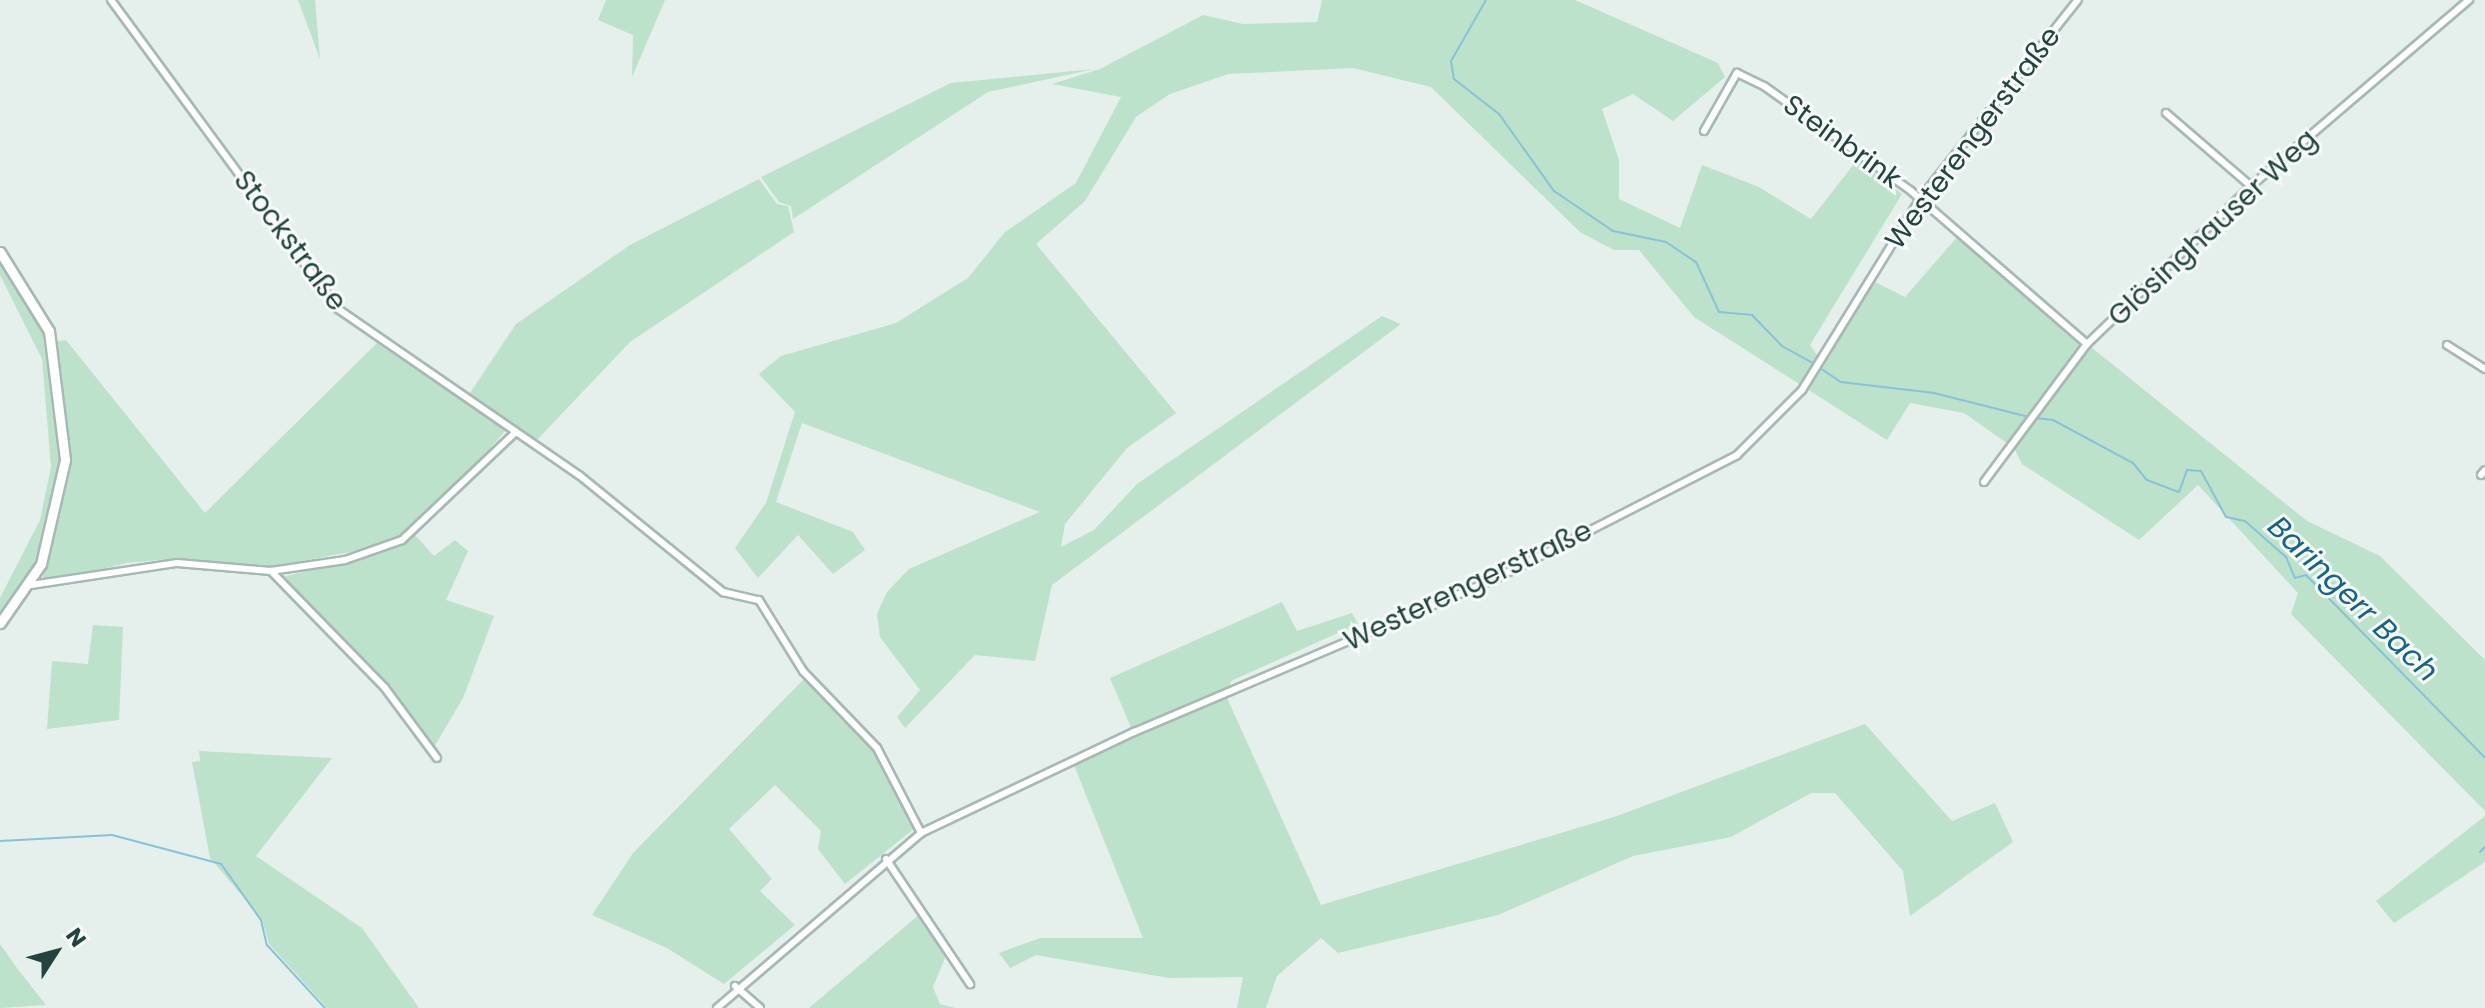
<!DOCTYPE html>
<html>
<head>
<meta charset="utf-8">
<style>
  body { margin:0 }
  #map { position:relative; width:2485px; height:1008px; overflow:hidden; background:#e5efec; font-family:Poppins,sans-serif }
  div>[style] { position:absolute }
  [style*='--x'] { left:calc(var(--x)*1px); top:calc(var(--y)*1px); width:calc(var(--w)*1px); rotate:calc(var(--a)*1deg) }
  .green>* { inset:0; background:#bce2cb }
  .stream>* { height:2px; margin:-1px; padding:0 1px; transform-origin:1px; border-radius:1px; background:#89c1d8 }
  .roads { filter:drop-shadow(2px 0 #a7b8b5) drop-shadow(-2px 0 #a7b8b5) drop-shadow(0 2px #a7b8b5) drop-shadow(0 -2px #a7b8b5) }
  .street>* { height:6px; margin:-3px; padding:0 3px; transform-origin:3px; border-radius:3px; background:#fff }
  .secondary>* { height:9px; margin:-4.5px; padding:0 4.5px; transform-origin:4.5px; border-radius:4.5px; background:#fff }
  span { translate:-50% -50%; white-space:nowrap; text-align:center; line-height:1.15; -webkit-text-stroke:6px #f6fbf9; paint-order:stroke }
  .street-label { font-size:28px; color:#22433f }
  .water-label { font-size:30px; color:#166385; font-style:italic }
  .north { position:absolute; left:16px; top:912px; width:80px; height:80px; -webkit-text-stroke:6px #f6fbf9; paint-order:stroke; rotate:54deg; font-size:22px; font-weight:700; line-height:32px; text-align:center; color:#22433f }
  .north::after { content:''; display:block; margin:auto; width:28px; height:36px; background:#22433f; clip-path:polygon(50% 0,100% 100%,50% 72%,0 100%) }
</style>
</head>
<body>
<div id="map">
  <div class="green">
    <i style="clip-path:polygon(298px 0,315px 0,320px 59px)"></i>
    <i style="clip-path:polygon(606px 0,665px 0,632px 77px,633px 35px,598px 20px)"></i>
    <i style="clip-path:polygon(1322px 0,1575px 0,1718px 63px,1725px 77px,1673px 121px,1633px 94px,1602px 109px,1619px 160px,1619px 199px,1680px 228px,1702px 165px,1759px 187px,1811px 219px,1858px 159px,1902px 194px,1810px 345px,1824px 365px,1873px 281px,1905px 297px,1958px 236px,2083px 349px,2062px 379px,2091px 347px,2307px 521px,2380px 556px,2485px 660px,2485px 811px,2291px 614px,2298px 593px,2198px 485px,2139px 540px,2022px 464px,2014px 448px,1964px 413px,1910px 403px,1887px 440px,1694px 317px,1639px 250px,1614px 250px,1580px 232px,1431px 87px,1353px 68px,1228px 74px,1170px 94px,1136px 117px,1085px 201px,1036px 244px,1176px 413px,1127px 448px,1065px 524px,1061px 547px,1094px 530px,1137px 484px,1382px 316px,1401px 324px,1052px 585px,1035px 661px,975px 655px,905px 728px,897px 717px,920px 690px,880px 637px,877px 614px,887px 592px,909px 569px,1040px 512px,802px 423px,776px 502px,853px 532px,865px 550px,833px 574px,798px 535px,758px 578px,735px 548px,766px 503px,795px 412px,759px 374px,781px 356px,896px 323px,968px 278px,1005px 232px,1076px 183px,1121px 97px,1052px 84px,1100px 69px,1203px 15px,1243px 24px,1317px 22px)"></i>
    <i style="clip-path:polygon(1094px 69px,988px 92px,793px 219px,791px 206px,779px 202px,761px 177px,951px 83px)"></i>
    <i style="clip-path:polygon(759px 179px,777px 204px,788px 206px,794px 232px,630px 342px,535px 442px,468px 396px,516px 324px,630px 245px)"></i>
    <i style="clip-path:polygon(0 258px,46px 337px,62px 463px,42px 551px,0 618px,0 598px,40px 520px,51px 467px,42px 359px,0 275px)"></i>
    <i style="clip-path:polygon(66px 340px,205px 513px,377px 343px,506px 430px,431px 516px,381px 546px,266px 568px,180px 558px,126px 563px,41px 585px,64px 493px,67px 457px,54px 342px)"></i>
    <i style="clip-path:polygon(414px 534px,434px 556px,455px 540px,468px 551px,446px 600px,494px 616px,463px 698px,434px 747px,387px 685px,279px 578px,382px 551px)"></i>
    <i style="clip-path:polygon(1282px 602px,1297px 631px,1352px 613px,1358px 624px,1231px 681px,1227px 698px,1321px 905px,1614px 817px,1865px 724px,1952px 821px,1995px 803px,2013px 842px,1910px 916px,1903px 871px,1835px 793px,1811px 793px,1731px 837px,1633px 856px,1498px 915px,1338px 953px,1321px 938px,1277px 976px,1266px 1008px,1237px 1008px,1243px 977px,1169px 978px,1036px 955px,1010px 968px,999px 953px,1040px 938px,1143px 938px,1074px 765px,1135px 737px,1110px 678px)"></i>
    <i style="clip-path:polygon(93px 625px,123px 627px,119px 720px,47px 729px,52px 661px,88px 664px)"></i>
    <i style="clip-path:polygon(804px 679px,865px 736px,915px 828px,845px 884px,818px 849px,821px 831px,775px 785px,729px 829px,772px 879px,760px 891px,795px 925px,724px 984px,667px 948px,592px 915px,633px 853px)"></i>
    <i style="clip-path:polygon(199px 751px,332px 758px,256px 856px,362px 928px,419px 1008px,327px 1008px,269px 944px,262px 919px,210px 858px,192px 762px,200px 761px)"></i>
    <i style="clip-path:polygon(2485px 816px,2485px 862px,2394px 923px,2376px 901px)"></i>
    <i style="clip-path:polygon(920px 914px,945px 958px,933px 987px,940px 1004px,955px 1008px,809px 1008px)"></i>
    <i style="clip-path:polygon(0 944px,17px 968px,46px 1005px,0 1008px)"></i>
  </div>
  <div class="stream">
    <i style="--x:1486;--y:0;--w:70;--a:119.8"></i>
    <i style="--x:1451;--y:61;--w:18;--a:81"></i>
    <i style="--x:1454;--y:79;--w:57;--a:37.9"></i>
    <i style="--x:1499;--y:114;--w:95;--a:54.5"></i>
    <i style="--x:1554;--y:191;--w:71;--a:34.1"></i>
    <i style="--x:1613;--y:231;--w:54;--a:11.7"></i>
    <i style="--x:1666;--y:242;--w:36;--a:34"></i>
    <i style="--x:1696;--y:262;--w:55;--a:65.3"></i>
    <i style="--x:1719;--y:312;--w:33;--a:5"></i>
    <i style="--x:1752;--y:315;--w:43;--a:45.9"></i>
    <i style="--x:1782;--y:346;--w:38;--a:29"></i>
    <i style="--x:1820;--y:368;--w:25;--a:34"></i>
    <i style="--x:1841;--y:382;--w:94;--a:6.7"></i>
    <i style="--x:1934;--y:393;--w:98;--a:14.2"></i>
    <i style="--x:2036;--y:418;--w:17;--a:7"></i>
    <i style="--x:2053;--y:420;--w:91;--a:28.3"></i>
    <i style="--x:2133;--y:463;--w:22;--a:51"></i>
    <i style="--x:2147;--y:480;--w:34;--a:21"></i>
    <i style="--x:2179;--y:492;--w:23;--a:-70"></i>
    <i style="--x:2187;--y:470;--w:14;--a:4"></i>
    <i style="--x:2201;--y:471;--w:52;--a:61.5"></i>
    <i style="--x:2226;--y:517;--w:19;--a:12"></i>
    <i style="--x:2245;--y:521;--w:55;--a:41.3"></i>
    <i style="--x:2286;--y:557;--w:23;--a:67"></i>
    <i style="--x:2295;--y:578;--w:11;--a:-15"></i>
    <i style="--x:2306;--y:575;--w:256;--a:45.6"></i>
    <i style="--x:0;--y:841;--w:112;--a:-3.1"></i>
    <i style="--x:112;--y:835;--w:113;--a:14.9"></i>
    <i style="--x:221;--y:864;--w:69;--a:54.5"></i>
    <i style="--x:261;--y:920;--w:26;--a:77"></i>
    <i style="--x:267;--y:945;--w:86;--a:47.4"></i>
    <i style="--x:2480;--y:852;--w:7;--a:-45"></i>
  </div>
  <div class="roads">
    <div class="street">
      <i style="--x:111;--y:0;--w:383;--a:53.7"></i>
      <i style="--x:338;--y:309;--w:293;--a:34.6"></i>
      <i style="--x:579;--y:475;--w:186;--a:39.1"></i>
      <i style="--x:723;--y:592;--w:37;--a:13"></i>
      <i style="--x:759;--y:600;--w:84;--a:58.2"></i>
      <i style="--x:803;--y:671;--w:107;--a:46.1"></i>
      <i style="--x:877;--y:748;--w:96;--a:62.6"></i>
      <i style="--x:2166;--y:113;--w:112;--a:40.7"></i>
      <i style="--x:1704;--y:131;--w:67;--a:-60.4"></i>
      <i style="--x:1737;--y:73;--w:30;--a:26"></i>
      <i style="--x:1764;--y:86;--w:181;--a:35.5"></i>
      <i style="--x:1911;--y:191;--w:233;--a:41"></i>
      <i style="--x:2447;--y:345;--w:45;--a:32.3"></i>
      <i style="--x:2481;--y:475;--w:6;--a:-51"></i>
      <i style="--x:1984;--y:482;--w:172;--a:-53.3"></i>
      <i style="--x:2087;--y:344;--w:228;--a:-43.9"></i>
      <i style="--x:2251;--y:186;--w:287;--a:-40.5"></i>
      <i style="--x:271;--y:571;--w:75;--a:-8.5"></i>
      <i style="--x:345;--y:560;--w:60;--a:-19.3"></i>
      <i style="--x:402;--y:540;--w:157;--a:-43.5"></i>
      <i style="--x:31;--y:585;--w:148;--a:-8.6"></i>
      <i style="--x:177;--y:563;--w:94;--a:4.9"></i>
      <i style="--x:271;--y:571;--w:163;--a:45.7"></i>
      <i style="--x:385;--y:688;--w:87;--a:53.4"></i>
      <i style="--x:886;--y:859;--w:151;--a:56.1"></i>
      <i style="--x:735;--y:986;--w:33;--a:41"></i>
      <i style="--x:717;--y:1008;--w:269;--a:-40.6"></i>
      <i style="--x:921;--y:833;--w:236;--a:-25.4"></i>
      <i style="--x:1134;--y:732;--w:397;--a:-23"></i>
      <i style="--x:1499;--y:577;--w:267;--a:-27.1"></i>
      <i style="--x:1737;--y:455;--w:92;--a:-45"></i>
      <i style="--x:1802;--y:390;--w:225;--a:-58.3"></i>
      <i style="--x:1920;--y:199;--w:254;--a:-51.6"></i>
    </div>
    <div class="secondary">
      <i style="--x:0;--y:252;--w:93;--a:58.2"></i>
      <i style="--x:49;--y:331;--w:130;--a:82.9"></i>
      <i style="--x:65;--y:460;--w:107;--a:103"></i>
      <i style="--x:41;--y:564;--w:72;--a:124.8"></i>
    </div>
  </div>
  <div class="street-label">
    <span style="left:1973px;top:138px;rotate:-53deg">Westerengerstraße</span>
    <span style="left:1842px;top:142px;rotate:36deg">Steinbrink</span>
    <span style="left:2213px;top:228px;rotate:-43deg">Glösinghauser Weg</span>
    <span style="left:290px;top:241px;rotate:53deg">Stockstraße</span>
    <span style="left:1468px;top:586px;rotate:-25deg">Westerengerstraße</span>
  </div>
  <div class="water-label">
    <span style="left:2353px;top:599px;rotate:44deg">Baringerr Bach</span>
  </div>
  <div class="north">N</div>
</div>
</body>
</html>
